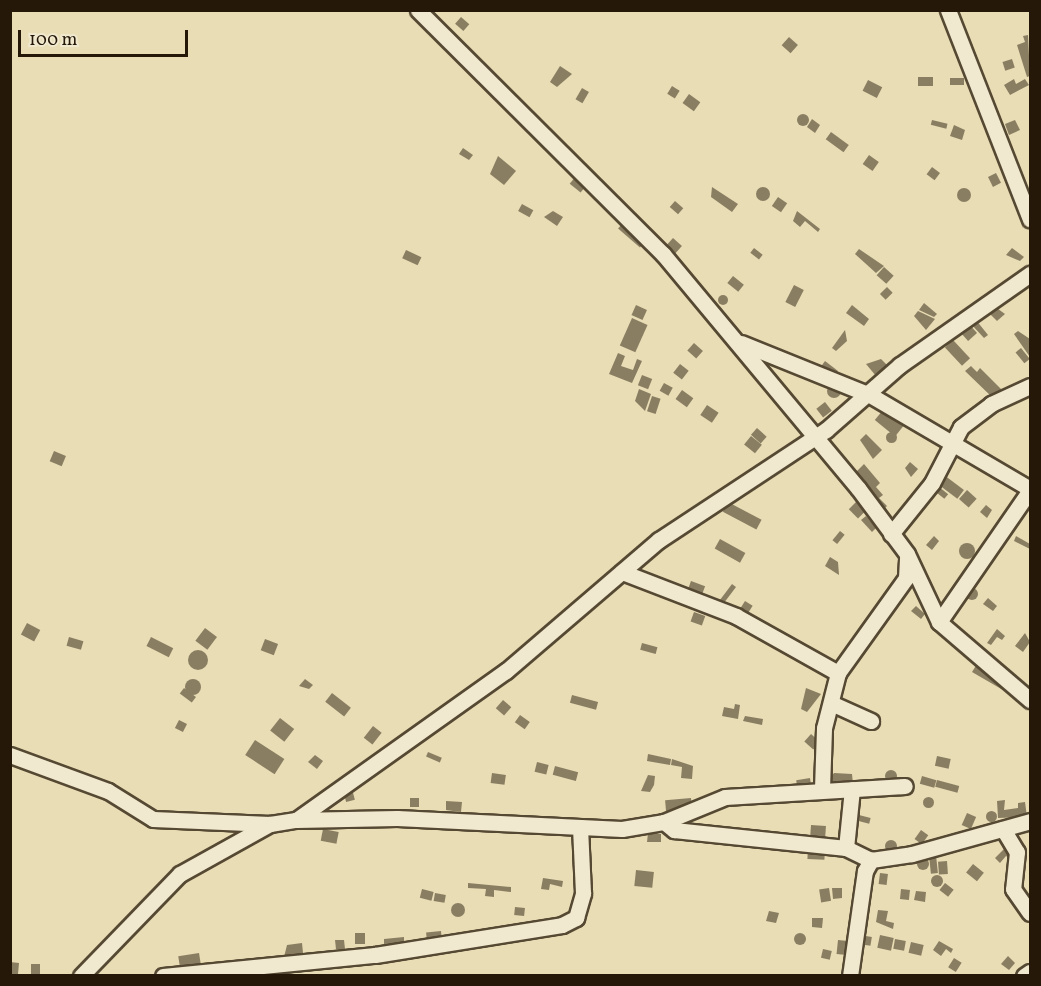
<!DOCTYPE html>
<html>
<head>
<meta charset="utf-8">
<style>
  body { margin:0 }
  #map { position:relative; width:1041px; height:986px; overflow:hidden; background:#e8ddb5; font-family:Vollkorn,serif }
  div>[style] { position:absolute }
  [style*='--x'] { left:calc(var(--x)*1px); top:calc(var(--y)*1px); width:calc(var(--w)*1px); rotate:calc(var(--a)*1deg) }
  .building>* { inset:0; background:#8a7e62; transform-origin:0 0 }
  .round { border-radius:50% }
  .roads { filter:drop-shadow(2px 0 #564933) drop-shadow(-2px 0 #564933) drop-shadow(0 2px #564933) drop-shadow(0 -2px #564933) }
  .minor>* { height:15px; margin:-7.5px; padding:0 7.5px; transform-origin:7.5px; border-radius:7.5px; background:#f0e9cf }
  span { translate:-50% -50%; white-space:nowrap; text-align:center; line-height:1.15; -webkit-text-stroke:6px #f0e9cf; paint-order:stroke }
  .frame { position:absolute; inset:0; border:12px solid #251808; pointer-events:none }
  .scale { position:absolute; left:18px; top:30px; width:170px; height:27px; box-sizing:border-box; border:3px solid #251808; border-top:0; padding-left:8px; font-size:18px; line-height:21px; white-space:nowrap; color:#251808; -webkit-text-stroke:4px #f0e9cf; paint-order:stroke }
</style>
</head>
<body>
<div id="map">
  <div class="building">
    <i style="left:461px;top:17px;width:11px;height:9px;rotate:41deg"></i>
    <i style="clip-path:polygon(1028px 35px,1030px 76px,1027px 77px,1017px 45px,1025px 42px,1023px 36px)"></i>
    <i style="left:789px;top:37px;width:12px;height:11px;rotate:42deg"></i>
    <i style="left:1012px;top:59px;width:9px;height:10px;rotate:72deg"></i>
    <i style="clip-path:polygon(560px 66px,572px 74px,557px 87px,550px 82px)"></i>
    <i style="left:918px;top:77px;width:15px;height:9px"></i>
    <i style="left:950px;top:78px;width:14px;height:7px"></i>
    <i style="clip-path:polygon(1014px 79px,1016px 84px,1025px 79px,1029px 85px,1010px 95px,1004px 85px)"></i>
    <i style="left:868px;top:80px;width:16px;height:12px;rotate:27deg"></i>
    <i style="left:672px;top:86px;width:9px;height:9px;rotate:32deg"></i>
    <i style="left:582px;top:88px;width:8px;height:13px;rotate:30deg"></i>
    <i style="left:689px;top:94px;width:14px;height:11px;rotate:36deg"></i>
    <i class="round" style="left:797px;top:114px;width:12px;height:12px"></i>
    <i style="clip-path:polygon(812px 119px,820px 125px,815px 133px,807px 127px)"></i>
    <i style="left:932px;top:120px;width:16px;height:5px;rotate:14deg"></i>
    <i style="clip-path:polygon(1015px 120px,1020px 130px,1009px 135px,1005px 124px)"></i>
    <i style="clip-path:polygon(954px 125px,965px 130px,962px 140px,950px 136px)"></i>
    <i style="left:831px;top:132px;width:22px;height:9px;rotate:36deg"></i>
    <i style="clip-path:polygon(463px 148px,473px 155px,469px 160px,459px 154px)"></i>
    <i style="left:869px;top:155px;width:12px;height:11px;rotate:35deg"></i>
    <i style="clip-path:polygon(498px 156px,516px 171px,504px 185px,490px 174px)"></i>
    <i style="left:932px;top:167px;width:10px;height:9px;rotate:37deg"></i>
    <i style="left:996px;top:173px;width:11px;height:9px;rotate:63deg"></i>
    <i style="left:576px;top:176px;width:14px;height:10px;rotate:39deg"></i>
    <i class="round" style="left:756px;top:187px;width:14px;height:14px"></i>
    <i style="clip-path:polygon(712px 187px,738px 204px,732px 212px,711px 197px)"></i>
    <i class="round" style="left:957px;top:188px;width:14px;height:14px"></i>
    <i style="left:778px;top:197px;width:11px;height:11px;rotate:34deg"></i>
    <i style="left:675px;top:201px;width:11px;height:8px;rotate:41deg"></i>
    <i style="left:522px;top:204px;width:13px;height:8px;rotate:29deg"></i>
    <i style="clip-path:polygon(553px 211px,563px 217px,557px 226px,544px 217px)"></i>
    <i style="clip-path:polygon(797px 211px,820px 229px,818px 232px,805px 221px,800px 227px,793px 221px)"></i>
    <i style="left:622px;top:224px;width:29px;height:6px;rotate:41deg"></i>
    <i style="left:673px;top:238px;width:12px;height:11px;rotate:42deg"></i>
    <i style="left:754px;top:248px;width:11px;height:6px;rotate:38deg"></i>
    <i style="clip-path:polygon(1012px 248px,1024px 257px,1020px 261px,1006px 255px)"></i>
    <i style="clip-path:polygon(859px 249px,884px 266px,876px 273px,855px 254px)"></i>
    <i style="left:406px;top:250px;width:17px;height:9px;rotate:25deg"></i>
    <i style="left:884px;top:267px;width:13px;height:11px;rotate:42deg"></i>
    <i style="left:733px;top:276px;width:14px;height:9px;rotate:39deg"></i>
    <i style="left:794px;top:285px;width:11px;height:19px;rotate:27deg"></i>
    <i style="left:887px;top:287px;width:8px;height:10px;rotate:45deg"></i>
    <i class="round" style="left:718px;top:295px;width:10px;height:10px"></i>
    <i style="clip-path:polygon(924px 303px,937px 314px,934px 317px,919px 310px)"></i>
    <i style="left:636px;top:305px;width:12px;height:11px;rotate:24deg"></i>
    <i style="clip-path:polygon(852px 305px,869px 319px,864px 326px,846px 313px)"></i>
    <i style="clip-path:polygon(994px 306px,1005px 314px,997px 321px,988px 312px)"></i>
    <i style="clip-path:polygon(918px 311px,935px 319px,926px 330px,914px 316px)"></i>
    <i style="left:632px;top:318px;width:17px;height:30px;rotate:24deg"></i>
    <i style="clip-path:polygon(976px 320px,988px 335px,984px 338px,971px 324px)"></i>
    <i style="left:969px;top:324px;width:12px;height:12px;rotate:48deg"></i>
    <i style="clip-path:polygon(845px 330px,847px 341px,836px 351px,832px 348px)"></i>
    <i style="clip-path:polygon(1018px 331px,1030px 339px,1030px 357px,1014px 334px)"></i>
    <i style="left:953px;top:340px;width:25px;height:11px;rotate:47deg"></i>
    <i style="left:694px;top:343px;width:12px;height:10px;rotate:42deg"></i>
    <i style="left:1021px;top:348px;width:14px;height:7px;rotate:51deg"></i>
    <i style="clip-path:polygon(618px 353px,625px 356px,621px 366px,633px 370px,637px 359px,642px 361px,632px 383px,609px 374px)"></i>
    <i style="clip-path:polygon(881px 359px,888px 366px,876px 376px,866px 364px)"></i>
    <i style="clip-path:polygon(825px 361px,838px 371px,834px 376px,820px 368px)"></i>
    <i style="left:680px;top:364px;width:11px;height:11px;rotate:38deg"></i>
    <i style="clip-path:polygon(971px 366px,977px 372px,980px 368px,1003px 391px,994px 399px,965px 371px)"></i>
    <i style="left:642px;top:375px;width:11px;height:11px;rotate:22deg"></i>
    <i style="left:664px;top:383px;width:10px;height:9px;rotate:29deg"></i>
    <i class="round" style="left:827px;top:384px;width:14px;height:14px"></i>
    <i style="clip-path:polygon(639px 389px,651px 394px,645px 411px,635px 401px)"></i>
    <i style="left:682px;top:390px;width:14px;height:11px;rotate:36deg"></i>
    <i style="left:652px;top:396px;width:9px;height:16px;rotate:18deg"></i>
    <i style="left:825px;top:402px;width:11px;height:11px;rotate:52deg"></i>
    <i style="left:707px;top:405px;width:14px;height:12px;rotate:34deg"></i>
    <i style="left:883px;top:410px;width:26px;height:13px;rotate:39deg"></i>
    <i style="left:757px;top:428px;width:13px;height:9px;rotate:42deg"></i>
    <i class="round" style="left:885.5px;top:431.5px;width:11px;height:11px"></i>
    <i style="clip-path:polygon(866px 434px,882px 450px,873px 459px,860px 440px)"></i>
    <i style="left:751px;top:436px;width:14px;height:11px;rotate:39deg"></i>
    <i style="left:54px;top:451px;width:13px;height:11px;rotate:23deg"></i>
    <i style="clip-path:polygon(910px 462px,918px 469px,911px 477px,905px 468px)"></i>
    <i style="clip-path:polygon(864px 464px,880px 483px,876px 487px,883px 495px,879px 498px,887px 506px,881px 512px,873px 505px,878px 500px,854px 474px)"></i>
    <i style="left:944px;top:475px;width:25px;height:11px;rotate:37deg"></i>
    <i style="left:938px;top:486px;width:13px;height:6px;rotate:39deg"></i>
    <i style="left:967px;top:490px;width:13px;height:12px;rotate:42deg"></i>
    <i style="left:858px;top:500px;width:13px;height:13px;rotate:45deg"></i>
    <i style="left:728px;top:502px;width:38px;height:11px;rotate:28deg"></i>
    <i style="clip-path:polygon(986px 505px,992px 510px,987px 518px,980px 512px)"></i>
    <i style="clip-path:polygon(866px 516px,876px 528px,872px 532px,861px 520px)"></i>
    <i style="left:840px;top:531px;width:6px;height:12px;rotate:39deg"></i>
    <i style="clip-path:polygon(934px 536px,939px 541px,932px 550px,926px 545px)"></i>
    <i style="clip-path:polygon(1016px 536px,1030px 544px,1030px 549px,1014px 541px)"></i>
    <i style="left:720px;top:539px;width:29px;height:11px;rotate:29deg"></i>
    <i class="round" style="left:959px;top:543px;width:16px;height:16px"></i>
    <i style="clip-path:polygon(830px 557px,838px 562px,839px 575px,825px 566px)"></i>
    <i style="left:691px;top:581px;width:15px;height:9px;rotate:20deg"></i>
    <i style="left:732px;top:584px;width:5px;height:20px;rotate:37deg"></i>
    <i class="round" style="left:966px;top:588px;width:12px;height:12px"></i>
    <i style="clip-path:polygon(988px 598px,997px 606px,993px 611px,983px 604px)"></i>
    <i style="left:745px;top:601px;width:9px;height:12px;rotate:32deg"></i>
    <i style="clip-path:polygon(916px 606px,925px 614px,921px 619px,911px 611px)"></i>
    <i style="left:694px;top:612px;width:12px;height:10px;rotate:20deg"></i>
    <i style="left:27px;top:623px;width:15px;height:13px;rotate:28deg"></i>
    <i style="left:205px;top:628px;width:15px;height:16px;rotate:37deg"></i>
    <i style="clip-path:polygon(997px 629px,1005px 636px,1002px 640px,997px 637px,991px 645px,987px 643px)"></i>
    <i style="clip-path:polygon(1025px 633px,1030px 642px,1023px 652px,1015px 646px)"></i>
    <i style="left:69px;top:637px;width:15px;height:9px;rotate:16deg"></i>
    <i style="left:151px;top:637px;width:25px;height:10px;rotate:27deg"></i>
    <i style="left:265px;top:639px;width:14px;height:12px;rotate:21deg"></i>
    <i style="left:642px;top:643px;width:16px;height:7px;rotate:15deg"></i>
    <i class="round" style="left:188px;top:650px;width:20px;height:20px"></i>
    <i style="clip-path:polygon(977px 664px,1006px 687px,1003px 690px,972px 672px)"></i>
    <i style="clip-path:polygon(305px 679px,313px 685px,309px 689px,299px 686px)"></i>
    <i class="round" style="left:185px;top:679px;width:16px;height:16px"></i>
    <i style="left:184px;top:688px;width:15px;height:7px;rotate:37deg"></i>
    <i style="clip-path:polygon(806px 688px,821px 694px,807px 712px,801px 709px)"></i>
    <i style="left:332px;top:693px;width:24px;height:11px;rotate:38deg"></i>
    <i style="left:572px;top:695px;width:27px;height:8px;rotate:15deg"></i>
    <i style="left:503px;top:700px;width:11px;height:11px;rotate:41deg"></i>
    <i style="clip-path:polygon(735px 704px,740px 705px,738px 719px,722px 716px,724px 707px,734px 709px)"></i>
    <i style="left:520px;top:715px;width:12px;height:9px;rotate:35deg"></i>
    <i style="clip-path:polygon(745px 716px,763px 719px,762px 725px,743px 721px)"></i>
    <i style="left:280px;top:718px;width:18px;height:16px;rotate:38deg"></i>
    <i style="left:179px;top:720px;width:9px;height:9px;rotate:27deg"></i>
    <i style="left:373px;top:726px;width:11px;height:15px;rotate:38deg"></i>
    <i style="left:811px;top:734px;width:12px;height:10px;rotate:42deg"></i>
    <i style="left:255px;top:740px;width:35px;height:18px;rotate:33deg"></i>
    <i style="left:428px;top:752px;width:15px;height:5px;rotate:23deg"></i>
    <i style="clip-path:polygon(648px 754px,671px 759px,670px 765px,647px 761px)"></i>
    <i style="clip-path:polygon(315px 755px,323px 761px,317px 769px,308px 762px)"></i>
    <i style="left:937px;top:756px;width:14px;height:10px;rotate:12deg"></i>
    <i style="clip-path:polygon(672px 759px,693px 766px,692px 779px,681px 778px,682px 767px,671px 765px)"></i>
    <i style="left:537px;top:762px;width:12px;height:10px;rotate:14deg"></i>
    <i style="left:555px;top:766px;width:24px;height:9px;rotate:15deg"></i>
    <i class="round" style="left:885px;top:770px;width:12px;height:12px"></i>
    <i style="left:492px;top:773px;width:14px;height:10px;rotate:8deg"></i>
    <i style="clip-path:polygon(834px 773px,852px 774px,853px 784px,826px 783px)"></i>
    <i style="clip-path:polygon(648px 775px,655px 776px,654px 785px,650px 792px,641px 791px)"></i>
    <i style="left:922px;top:776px;width:15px;height:8px;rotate:16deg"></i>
    <i style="left:810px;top:778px;width:6px;height:14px;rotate:81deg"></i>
    <i style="left:937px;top:780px;width:23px;height:7px;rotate:15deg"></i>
    <i style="left:352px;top:789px;width:11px;height:9px;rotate:75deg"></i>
    <i class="round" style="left:922.5px;top:796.5px;width:11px;height:11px"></i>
    <i style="left:410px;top:798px;width:9px;height:9px"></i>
    <i style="left:691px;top:798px;width:11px;height:26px;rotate:85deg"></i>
    <i style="clip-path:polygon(1005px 800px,1004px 810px,1018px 808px,1018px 803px,1025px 802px,1027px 817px,998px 818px,997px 801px)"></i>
    <i style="clip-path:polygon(446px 801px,462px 802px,461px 812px,446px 810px)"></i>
    <i class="round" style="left:985.5px;top:810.5px;width:11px;height:11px"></i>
    <i style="left:967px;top:813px;width:10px;height:13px;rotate:24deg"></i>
    <i style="left:859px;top:815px;width:12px;height:6px;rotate:14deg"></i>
    <i style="left:811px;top:825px;width:15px;height:12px;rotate:4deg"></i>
    <i style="left:323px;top:829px;width:16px;height:12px;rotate:11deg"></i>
    <i style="left:921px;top:830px;width:9px;height:11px;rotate:36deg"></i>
    <i style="clip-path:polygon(648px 833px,661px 834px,661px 842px,647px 842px)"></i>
    <i class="round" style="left:885px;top:840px;width:12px;height:12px"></i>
    <i style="clip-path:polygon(1009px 844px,1012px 860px,1006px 856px,1000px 863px,995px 858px)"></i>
    <i style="left:808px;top:848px;width:17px;height:11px;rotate:3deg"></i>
    <i style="left:936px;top:855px;width:18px;height:7px;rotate:84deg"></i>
    <i class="round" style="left:917px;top:858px;width:12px;height:12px"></i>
    <i style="left:947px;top:861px;width:13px;height:9px;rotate:86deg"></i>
    <i style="left:973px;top:864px;width:14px;height:11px;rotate:39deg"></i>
    <i style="left:636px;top:870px;width:18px;height:16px;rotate:6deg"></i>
    <i style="left:880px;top:873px;width:8px;height:11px;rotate:7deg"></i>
    <i class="round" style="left:931px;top:875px;width:12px;height:12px"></i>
    <i style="clip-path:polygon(543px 878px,563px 881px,562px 887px,550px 884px,549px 890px,541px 889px)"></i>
    <i style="clip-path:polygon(468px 883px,511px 887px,511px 892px,494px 890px,494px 897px,485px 896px,486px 889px,468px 888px)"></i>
    <i style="left:945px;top:883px;width:11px;height:9px;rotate:38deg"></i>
    <i style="left:829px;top:888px;width:13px;height:10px;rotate:81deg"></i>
    <i style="clip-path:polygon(832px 888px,842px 888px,842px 898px,833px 899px)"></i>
    <i style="left:422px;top:889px;width:12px;height:9px;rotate:14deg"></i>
    <i style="left:901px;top:889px;width:9px;height:10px;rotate:6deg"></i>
    <i style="clip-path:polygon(916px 891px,926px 892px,925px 902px,914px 900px)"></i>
    <i style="left:435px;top:893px;width:11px;height:8px;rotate:10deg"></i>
    <i class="round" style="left:451px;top:903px;width:14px;height:14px"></i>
    <i style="left:515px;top:907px;width:10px;height:8px;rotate:6deg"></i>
    <i style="clip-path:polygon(878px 910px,888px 911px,886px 921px,894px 923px,893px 929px,876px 922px)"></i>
    <i style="clip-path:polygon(769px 911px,779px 913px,776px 923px,766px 921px)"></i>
    <i style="clip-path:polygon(812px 918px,823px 918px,822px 928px,812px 927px)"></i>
    <i style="left:441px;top:931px;width:9px;height:15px;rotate:84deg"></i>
    <i style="left:355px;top:933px;width:10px;height:11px"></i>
    <i class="round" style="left:794px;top:933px;width:12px;height:12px"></i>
    <i style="left:860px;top:935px;width:12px;height:9px;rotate:9deg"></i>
    <i style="left:880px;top:935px;width:14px;height:13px;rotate:12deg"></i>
    <i style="clip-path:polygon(404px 937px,404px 943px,384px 944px,384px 939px)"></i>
    <i style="left:895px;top:939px;width:11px;height:10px;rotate:10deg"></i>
    <i style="clip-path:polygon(335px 940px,344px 940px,345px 949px,336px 949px)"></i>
    <i style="left:838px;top:940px;width:10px;height:14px;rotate:6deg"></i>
    <i style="clip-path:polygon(939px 941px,953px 949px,951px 953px,946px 949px,941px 956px,933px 950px)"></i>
    <i style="left:911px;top:942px;width:13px;height:11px;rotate:13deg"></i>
    <i style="clip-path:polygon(302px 943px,303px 953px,284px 957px,287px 945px)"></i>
    <i style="left:823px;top:949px;width:9px;height:9px;rotate:13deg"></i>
    <i style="left:199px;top:953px;width:12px;height:21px;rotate:81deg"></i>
    <i style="clip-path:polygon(1008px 956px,1015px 963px,1009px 970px,1001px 964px)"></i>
    <i style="left:954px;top:958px;width:9px;height:11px;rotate:32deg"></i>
    <i style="clip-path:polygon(10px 962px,19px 963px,18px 974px,10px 974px)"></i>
    <i style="left:31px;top:964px;width:9px;height:10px"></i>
  </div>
  <div class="roads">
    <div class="minor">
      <i style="--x:418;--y:10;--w:346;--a:44.9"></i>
      <i style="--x:663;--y:254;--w:305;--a:50.2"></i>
      <i style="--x:858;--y:488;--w:82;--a:53.4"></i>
      <i style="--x:907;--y:554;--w:75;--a:64.8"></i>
      <i style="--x:939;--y:622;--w:120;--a:40.6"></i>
      <i style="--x:948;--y:10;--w:225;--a:68.6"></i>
      <i style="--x:741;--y:343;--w:139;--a:22"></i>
      <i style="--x:870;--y:395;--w:186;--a:30.4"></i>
      <i style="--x:891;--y:534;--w:65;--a:-51.2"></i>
      <i style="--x:932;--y:483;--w:63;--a:-62.6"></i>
      <i style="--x:961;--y:427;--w:38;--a:-37"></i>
      <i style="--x:991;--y:404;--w:43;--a:-24.8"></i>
      <i style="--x:622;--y:572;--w:122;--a:21.1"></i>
      <i style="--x:736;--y:616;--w:117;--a:29.2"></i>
      <i style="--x:939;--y:622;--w:160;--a:-55.4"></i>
      <i style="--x:831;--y:703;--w:44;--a:24.2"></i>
      <i style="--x:10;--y:755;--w:104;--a:20.2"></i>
      <i style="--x:108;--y:791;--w:53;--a:31.9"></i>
      <i style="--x:153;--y:819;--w:117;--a:2.4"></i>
      <i style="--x:270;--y:824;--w:26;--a:-9"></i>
      <i style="--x:296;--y:820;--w:257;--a:-35.4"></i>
      <i style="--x:506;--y:671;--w:201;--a:-40.6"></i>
      <i style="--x:659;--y:540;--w:200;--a:-33.4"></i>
      <i style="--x:826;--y:430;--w:98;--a:-41.3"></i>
      <i style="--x:900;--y:365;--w:159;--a:-35"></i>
      <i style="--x:822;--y:789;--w:61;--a:-88.1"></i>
      <i style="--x:824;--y:728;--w:57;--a:-75.7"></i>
      <i style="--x:838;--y:673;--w:117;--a:-54.4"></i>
      <i style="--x:906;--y:578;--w:21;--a:-87"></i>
      <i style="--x:296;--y:820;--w:101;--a:-1.1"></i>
      <i style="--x:397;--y:818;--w:225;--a:2.8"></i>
      <i style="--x:622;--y:829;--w:43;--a:-9.5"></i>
      <i style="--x:664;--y:822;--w:66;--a:-22.3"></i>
      <i style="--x:725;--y:797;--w:180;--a:-3.5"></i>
      <i style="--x:664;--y:822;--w:13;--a:39"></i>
      <i style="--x:674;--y:830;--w:173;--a:6"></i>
      <i style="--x:846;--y:848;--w:28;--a:26"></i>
      <i style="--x:1003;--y:829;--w:27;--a:59"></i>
      <i style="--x:1017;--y:852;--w:37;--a:96"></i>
      <i style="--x:1013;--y:889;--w:29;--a:55"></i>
      <i style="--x:846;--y:848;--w:59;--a:-84.2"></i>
      <i style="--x:81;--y:976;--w:142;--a:-45.9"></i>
      <i style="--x:180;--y:874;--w:103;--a:-29.1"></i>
      <i style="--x:163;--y:976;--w:213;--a:-5.7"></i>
      <i style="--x:375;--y:955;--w:189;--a:-9.1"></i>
      <i style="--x:562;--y:925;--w:16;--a:-27"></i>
      <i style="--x:576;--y:918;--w:26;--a:-74"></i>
      <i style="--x:583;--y:893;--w:66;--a:-92.6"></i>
      <i style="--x:850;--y:976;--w:106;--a:-81.9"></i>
      <i style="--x:865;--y:871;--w:13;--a:-61"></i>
      <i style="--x:871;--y:860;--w:41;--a:-8.3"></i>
      <i style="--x:912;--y:854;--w:123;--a:-15.6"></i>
      <i style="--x:1024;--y:976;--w:7;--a:-34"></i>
    </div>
  </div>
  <div class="frame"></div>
  <div class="scale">100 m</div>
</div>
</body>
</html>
